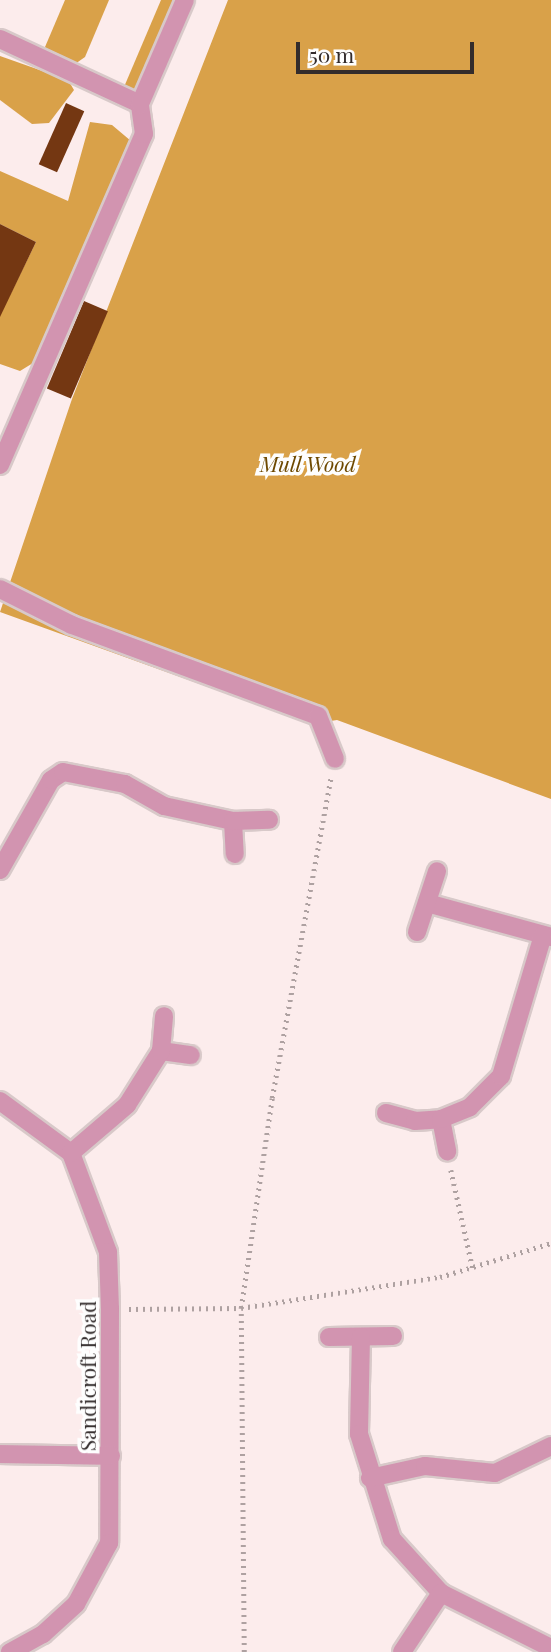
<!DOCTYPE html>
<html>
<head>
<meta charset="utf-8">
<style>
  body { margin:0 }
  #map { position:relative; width:551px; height:1652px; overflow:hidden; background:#fcecec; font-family:"Playfair Display",serif }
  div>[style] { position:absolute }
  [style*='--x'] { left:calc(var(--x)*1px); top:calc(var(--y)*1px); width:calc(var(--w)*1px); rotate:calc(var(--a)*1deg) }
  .forest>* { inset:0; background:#d9a149 }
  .building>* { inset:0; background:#743712; transform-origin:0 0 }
  .path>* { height:4.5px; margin-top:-2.25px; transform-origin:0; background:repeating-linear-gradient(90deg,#aea1a1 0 2px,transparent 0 7px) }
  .roads { filter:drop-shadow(2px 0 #d8c9c9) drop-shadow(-2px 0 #d8c9c9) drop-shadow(0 2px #d8c9c9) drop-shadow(0 -2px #d8c9c9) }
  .minor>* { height:18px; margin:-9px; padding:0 9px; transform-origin:9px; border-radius:9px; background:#d294b0 }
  span { translate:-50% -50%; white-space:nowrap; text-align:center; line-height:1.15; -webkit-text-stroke:7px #fefefe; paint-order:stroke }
  .park-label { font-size:21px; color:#6e4900; font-style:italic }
  .street-label { font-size:21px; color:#332c2c }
  .scale { position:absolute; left:296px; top:42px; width:178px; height:32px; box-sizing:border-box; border:4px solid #332c2c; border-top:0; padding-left:9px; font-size:21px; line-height:24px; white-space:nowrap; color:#332c2c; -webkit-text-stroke:5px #fefefe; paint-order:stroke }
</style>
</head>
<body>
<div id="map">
  <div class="forest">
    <i style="clip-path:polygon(65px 0,109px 0,85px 57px,75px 64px,48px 55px,45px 47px)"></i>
    <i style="clip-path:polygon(161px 0,180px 0,142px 92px,124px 87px)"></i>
    <i style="clip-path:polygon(228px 0,551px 0,551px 799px,337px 720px,311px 724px,0 612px,72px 399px)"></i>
    <i style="clip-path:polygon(0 56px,68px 80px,74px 90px,49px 123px,32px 124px,0 100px)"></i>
    <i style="clip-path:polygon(90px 122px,112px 125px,131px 141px,33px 363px,20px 371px,0 364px,0 288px,11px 293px,36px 242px,0 224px,0 171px,68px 201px)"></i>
  </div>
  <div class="building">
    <i style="left:66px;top:103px;width:20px;height:67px;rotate:24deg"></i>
    <i style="clip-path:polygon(0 224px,36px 242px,0 317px)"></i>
    <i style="left:84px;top:301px;width:26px;height:95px;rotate:23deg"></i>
  </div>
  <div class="path">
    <i style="--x:451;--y:1170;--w:101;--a:77.5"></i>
    <i style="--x:129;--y:1309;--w:112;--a:-0.5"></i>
    <i style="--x:241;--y:1308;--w:201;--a:-8.9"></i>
    <i style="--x:440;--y:1277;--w:116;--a:-17"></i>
    <i style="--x:244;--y:1652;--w:344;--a:-90.5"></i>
    <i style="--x:241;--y:1308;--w:212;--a:-81.6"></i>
    <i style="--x:272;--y:1098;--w:326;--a:-79.6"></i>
  </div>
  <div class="roads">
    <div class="minor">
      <i style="--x:0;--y:39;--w:154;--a:24.9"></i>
      <i style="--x:0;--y:465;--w:361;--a:-66.5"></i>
      <i style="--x:144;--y:134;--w:30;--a:-98"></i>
      <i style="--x:140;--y:104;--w:113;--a:-66.6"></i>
      <i style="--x:0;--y:589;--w:80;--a:26.6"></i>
      <i style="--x:72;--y:625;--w:262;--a:20.3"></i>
      <i style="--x:318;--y:716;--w:46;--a:68.4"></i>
      <i style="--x:233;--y:821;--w:33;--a:87"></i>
      <i style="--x:0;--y:870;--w:103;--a:-60.5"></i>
      <i style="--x:51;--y:780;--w:14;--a:-34"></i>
      <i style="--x:63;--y:772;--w:63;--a:11"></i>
      <i style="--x:125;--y:784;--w:45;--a:29.4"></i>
      <i style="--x:164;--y:806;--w:71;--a:12.3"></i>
      <i style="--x:233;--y:821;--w:36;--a:-2"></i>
      <i style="--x:427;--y:903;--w:129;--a:15.3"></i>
      <i style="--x:417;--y:932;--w:64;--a:-71.8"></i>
      <i style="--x:161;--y:1051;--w:30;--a:8"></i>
      <i style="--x:0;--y:1101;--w:88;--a:36.2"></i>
      <i style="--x:71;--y:1153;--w:106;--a:69.5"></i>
      <i style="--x:108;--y:1252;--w:57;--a:88"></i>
      <i style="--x:110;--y:1309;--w:234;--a:90.2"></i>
      <i style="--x:109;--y:1543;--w:69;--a:118.4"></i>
      <i style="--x:76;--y:1604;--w:45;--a:137.7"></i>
      <i style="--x:43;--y:1634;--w:38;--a:151"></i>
      <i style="--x:386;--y:1113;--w:30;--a:15"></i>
      <i style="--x:415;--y:1121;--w:26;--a:-4"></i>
      <i style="--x:441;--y:1119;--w:33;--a:79"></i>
      <i style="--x:441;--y:1119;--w:31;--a:-22"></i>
      <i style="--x:470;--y:1107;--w:44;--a:-45"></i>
      <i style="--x:501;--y:1076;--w:147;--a:-73.4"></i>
      <i style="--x:71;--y:1153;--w:74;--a:-40.6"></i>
      <i style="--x:127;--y:1105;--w:64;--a:-57.8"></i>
      <i style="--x:161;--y:1051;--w:35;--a:-85"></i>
      <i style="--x:329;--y:1337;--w:64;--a:-0.9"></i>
      <i style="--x:361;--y:1337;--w:97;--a:91.2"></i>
      <i style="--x:359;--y:1434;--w:110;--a:72.6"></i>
      <i style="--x:392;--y:1539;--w:73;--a:47.8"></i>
      <i style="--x:441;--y:1593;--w:123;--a:26.6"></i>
      <i style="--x:0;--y:1454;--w:111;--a:1"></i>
      <i style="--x:370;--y:1478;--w:56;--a:-12.3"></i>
      <i style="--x:425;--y:1466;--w:70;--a:5.7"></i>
      <i style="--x:495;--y:1473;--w:62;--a:-25.7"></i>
      <i style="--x:402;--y:1652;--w:71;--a:-56.5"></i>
    </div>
  </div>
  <div class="park-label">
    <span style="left:308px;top:463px">Mull Wood</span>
  </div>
  <div class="street-label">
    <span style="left:87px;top:1376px;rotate:-90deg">Sandicroft Road</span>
  </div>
  <div class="scale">50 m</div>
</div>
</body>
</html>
